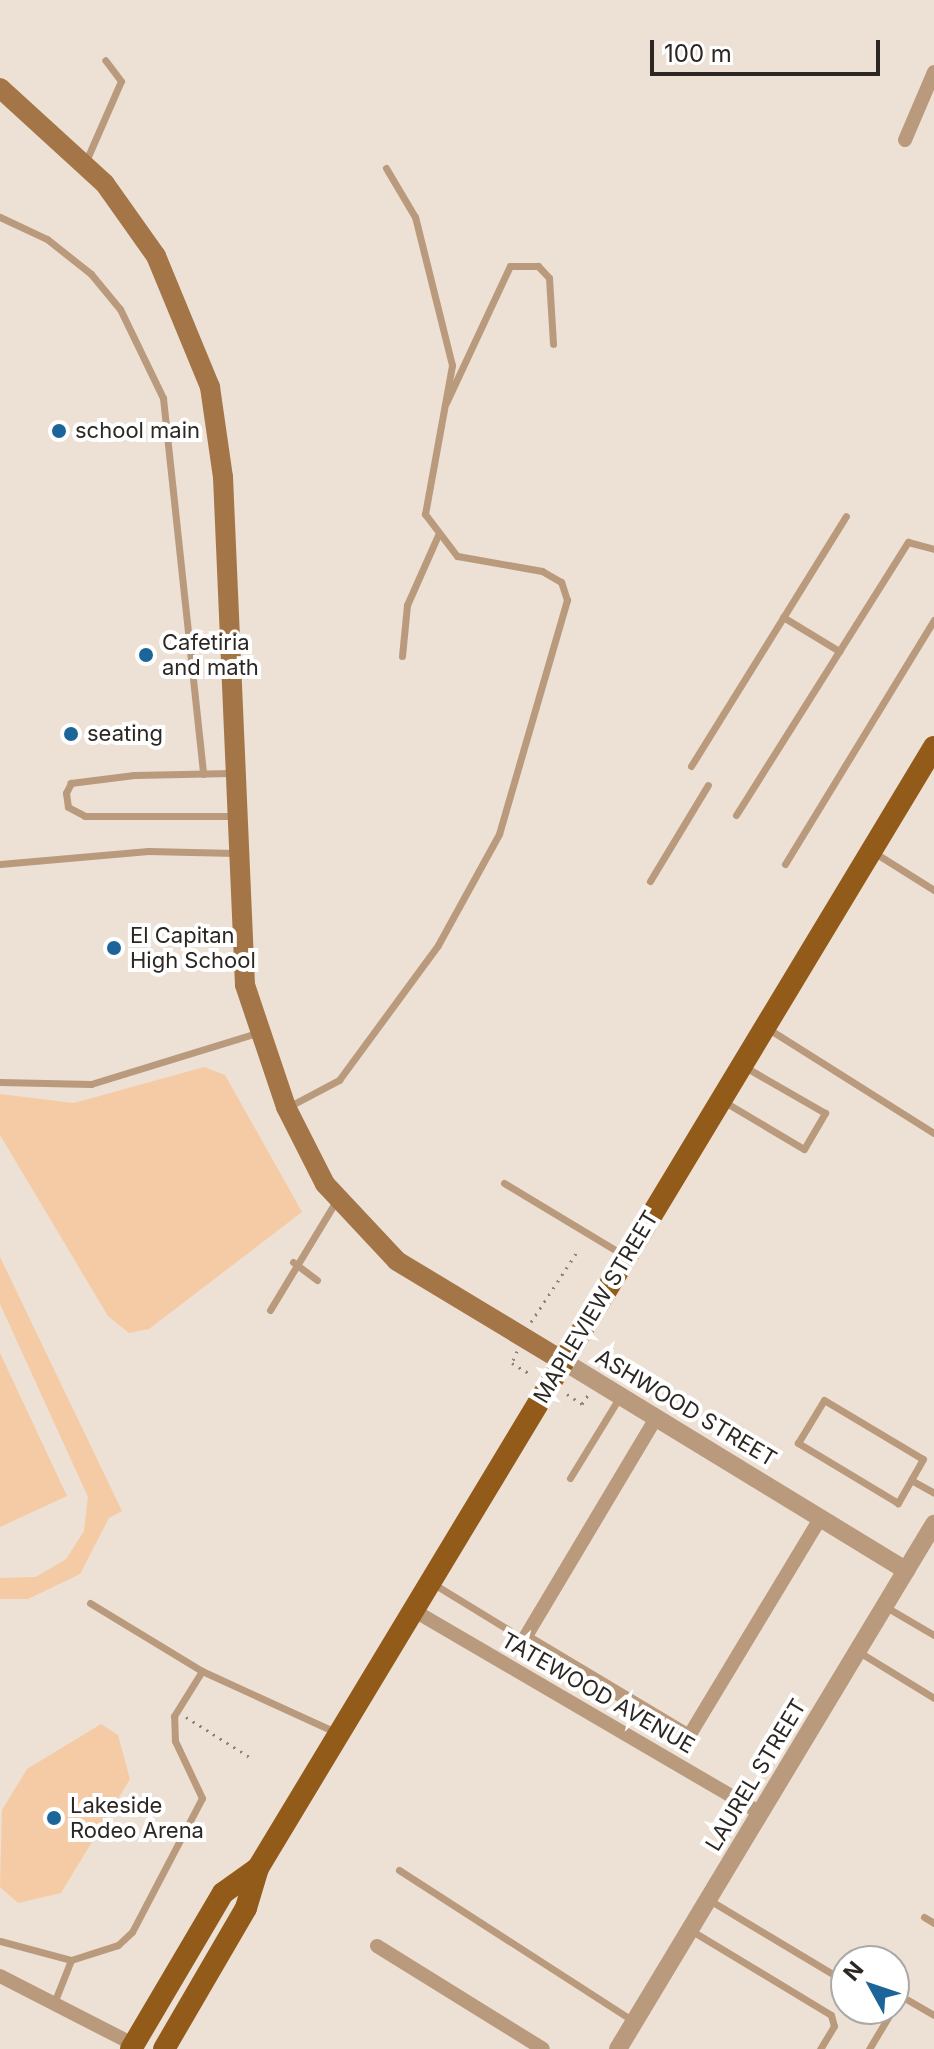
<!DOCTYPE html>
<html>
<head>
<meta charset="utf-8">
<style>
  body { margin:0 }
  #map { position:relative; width:934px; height:2049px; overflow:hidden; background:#ede0d4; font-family:Inter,sans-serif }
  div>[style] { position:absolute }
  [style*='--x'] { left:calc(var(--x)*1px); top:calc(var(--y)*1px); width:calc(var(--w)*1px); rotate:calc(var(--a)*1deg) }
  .green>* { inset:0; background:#f5cba5 }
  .path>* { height:3px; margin-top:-1.5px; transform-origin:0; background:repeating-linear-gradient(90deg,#8c837b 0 2px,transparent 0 8px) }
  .service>* { height:7px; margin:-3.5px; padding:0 3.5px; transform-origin:3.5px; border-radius:3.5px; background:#ba9a7c }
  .minor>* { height:14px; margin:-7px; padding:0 7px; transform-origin:7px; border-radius:7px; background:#ba9a7c }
  .tertiary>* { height:18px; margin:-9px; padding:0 9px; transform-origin:9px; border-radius:9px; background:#ba9a7c }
  .secondary>* { height:20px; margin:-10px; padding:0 10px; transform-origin:10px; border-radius:10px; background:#a47547 }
  .primary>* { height:22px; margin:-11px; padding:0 11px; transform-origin:11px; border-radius:11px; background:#935b19 }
  .dots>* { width:22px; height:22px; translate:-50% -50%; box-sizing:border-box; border:4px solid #fff; border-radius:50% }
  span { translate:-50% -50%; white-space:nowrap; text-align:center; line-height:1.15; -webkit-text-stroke:8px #fff; paint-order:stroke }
  .poi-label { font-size:22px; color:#2c2723 }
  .left { translate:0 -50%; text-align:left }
  .street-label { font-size:22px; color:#2c2723 }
  .north { position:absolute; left:830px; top:1945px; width:80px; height:80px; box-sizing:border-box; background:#fff; border:2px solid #aba9a7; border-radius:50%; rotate:310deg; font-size:22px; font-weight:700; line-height:32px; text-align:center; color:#2c2723 }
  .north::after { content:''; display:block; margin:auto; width:28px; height:36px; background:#1b6598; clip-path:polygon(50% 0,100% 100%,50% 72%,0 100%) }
  .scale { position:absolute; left:650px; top:40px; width:230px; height:36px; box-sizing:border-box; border:4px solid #2c2723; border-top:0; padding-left:10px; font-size:24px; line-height:28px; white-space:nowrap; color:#2c2723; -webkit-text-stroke:6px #fff; paint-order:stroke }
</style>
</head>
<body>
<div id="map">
  <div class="green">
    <i style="clip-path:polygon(204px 1067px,225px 1075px,302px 1212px,149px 1329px,129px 1333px,108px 1316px,0 1135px,0 1094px,74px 1103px)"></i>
    <i style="clip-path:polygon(0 1257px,122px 1511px,109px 1518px,80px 1574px,28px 1599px,0 1599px,0 1578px,36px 1577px,66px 1559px,84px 1531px,88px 1497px,0 1304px)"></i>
    <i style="clip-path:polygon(0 1353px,67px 1496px,0 1527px)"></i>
    <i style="clip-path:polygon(101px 1724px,118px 1735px,130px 1779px,61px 1893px,18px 1903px,0 1887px,2px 1810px,27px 1769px)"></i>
  </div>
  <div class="path">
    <i style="--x:531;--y:1322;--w:87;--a:-56.7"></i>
    <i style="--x:517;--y:1351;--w:13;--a:113"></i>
    <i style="--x:512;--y:1363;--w:23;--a:31"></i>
    <i style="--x:567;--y:1394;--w:18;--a:34"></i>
    <i style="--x:582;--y:1404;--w:11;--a:-56"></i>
    <i style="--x:186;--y:1717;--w:77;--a:32.2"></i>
  </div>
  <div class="service">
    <i style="--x:86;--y:161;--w:87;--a:-66.4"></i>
    <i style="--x:121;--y:81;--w:26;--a:-127"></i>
    <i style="--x:0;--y:217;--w:52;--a:25.1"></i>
    <i style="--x:47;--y:239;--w:56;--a:38.5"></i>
    <i style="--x:91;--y:274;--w:45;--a:50.4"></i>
    <i style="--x:120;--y:309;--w:99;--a:64.2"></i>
    <i style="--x:163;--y:398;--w:378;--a:83.9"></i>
    <i style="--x:446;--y:403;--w:151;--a:-65"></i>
    <i style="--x:510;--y:266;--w:28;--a:0"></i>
    <i style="--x:538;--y:266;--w:16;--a:47"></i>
    <i style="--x:549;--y:278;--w:66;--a:86.5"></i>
    <i style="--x:783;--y:617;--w:66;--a:31.3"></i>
    <i style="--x:402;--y:656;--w:51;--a:-84.4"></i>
    <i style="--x:407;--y:605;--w:77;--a:-66.1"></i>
    <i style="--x:691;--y:766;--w:294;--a:-58.2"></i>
    <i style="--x:231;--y:773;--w:97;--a:178.8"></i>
    <i style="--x:134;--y:775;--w:64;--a:172.8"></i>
    <i style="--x:71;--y:783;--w:11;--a:117"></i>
    <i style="--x:66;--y:793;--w:14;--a:82"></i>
    <i style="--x:68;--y:807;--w:19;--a:28"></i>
    <i style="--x:85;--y:816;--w:147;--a:0"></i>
    <i style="--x:736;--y:815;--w:323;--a:-57.8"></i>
    <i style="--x:908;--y:542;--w:27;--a:15"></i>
    <i style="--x:875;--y:853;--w:70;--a:32.1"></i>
    <i style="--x:0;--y:864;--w:149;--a:-5"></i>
    <i style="--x:148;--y:851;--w:87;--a:1.3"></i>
    <i style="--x:785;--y:864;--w:286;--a:-58.6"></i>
    <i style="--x:650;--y:881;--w:112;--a:-58.9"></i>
    <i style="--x:767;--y:1028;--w:197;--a:32.2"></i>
    <i style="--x:0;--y:1082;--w:91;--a:1.3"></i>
    <i style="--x:91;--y:1084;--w:174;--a:-17.1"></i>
    <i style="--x:723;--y:1101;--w:94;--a:30.7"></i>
    <i style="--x:804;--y:1149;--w:42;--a:-59.7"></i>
    <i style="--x:825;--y:1113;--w:92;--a:-150.1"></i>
    <i style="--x:288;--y:1107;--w:58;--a:-27.9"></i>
    <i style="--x:339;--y:1080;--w:167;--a:-53.7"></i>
    <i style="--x:438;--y:945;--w:127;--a:-61.2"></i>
    <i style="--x:499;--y:834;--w:244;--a:-73.8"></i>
    <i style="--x:567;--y:600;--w:19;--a:-108"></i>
    <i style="--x:561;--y:582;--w:22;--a:-150"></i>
    <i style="--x:542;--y:571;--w:86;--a:-170"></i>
    <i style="--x:457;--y:556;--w:53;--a:-127.3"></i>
    <i style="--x:425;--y:514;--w:151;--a:-79.7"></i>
    <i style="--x:452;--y:365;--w:153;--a:-104"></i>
    <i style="--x:415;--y:217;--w:57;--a:-120.6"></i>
    <i style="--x:504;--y:1183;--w:141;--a:31.1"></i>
    <i style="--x:293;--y:1262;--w:30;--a:37"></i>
    <i style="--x:270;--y:1310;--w:127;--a:-58.8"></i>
    <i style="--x:824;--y:1400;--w:115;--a:30.8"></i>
    <i style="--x:923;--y:1459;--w:51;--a:119.6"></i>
    <i style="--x:898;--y:1503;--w:117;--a:-149"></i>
    <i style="--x:798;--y:1443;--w:50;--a:-58.8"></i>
    <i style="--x:570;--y:1478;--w:94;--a:-58.5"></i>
    <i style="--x:911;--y:1480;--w:26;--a:29"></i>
    <i style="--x:432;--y:1583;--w:90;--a:31.4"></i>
    <i style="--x:90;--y:1603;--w:131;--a:31.3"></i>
    <i style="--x:202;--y:1671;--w:146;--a:24.6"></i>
    <i style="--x:886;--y:1607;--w:56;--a:30.3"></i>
    <i style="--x:859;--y:1652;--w:88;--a:31.5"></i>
    <i style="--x:399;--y:1870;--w:278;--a:32.8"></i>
    <i style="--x:711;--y:1901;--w:157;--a:31"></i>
    <i style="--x:924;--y:1917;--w:12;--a:31"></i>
    <i style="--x:692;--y:1931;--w:162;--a:31.1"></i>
    <i style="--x:831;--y:2015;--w:11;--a:75"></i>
    <i style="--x:834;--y:2026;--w:27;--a:121"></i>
    <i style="--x:0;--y:1941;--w:73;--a:15"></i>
    <i style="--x:71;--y:1960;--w:49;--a:-17.7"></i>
    <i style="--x:118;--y:1945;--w:19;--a:-43"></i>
    <i style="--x:132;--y:1932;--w:151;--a:-62.4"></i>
    <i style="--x:202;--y:1798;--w:63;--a:-115.3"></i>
    <i style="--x:175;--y:1741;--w:25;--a:-92"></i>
    <i style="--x:174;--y:1716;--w:53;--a:-58.1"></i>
    <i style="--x:54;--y:2003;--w:46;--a:-68.4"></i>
    <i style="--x:894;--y:2007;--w:13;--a:-58"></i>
    <i style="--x:901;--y:1996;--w:38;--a:30"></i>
    <i style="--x:869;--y:2049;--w:47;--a:-59"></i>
  </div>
  <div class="minor">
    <i style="--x:905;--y:140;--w:74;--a:-66.9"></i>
    <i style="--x:656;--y:1418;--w:256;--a:120.8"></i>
    <i style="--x:525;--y:1638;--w:191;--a:30.9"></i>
    <i style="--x:689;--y:1736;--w:256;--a:-58.9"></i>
    <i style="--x:413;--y:1610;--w:403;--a:30.3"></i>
    <i style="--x:377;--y:1946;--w:195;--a:31.8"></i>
    <i style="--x:0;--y:1976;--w:149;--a:27.1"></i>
  </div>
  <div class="tertiary">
    <i style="--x:563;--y:1361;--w:402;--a:31.4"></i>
    <i style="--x:618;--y:2049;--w:613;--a:-58.96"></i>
  </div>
  <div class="secondary">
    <i style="--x:0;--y:88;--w:142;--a:42.4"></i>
    <i style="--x:105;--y:184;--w:88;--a:54.7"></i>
    <i style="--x:156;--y:256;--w:142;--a:67.6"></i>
    <i style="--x:210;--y:387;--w:91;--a:81.8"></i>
    <i style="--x:223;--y:477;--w:508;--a:87.52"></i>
    <i style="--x:245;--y:985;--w:129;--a:71.4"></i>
    <i style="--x:286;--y:1107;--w:86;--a:63.1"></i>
    <i style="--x:325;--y:1184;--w:105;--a:46.9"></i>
    <i style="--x:397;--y:1261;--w:194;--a:31.1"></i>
  </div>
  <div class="primary">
    <i style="--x:131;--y:2049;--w:181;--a:-59.5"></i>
    <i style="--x:223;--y:1893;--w:43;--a:-35.5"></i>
    <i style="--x:164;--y:2049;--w:163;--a:-59.8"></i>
    <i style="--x:246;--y:1908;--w:42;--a:-73.3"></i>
    <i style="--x:258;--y:1868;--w:1309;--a:-58.91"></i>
  </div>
  <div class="dots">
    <i style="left:59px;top:431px;background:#1b6598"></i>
    <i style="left:146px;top:655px;background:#1b6598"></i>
    <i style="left:71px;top:734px;background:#1b6598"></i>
    <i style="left:114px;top:948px;background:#1b6598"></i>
    <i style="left:54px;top:1818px;background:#1b6598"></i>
  </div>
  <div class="poi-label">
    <span class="left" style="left:75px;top:431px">school main</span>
    <span class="left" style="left:162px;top:655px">Cafetiria<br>and math</span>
    <span class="left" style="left:87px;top:734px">seating</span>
    <span class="left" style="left:130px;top:948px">El Capitan<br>High School</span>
    <span class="left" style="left:70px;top:1818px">Lakeside<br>Rodeo Arena</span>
  </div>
  <div class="street-label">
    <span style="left:596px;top:1307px;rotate:-59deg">MAPLEVIEW STREET</span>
    <span style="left:686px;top:1408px;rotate:31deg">ASHWOOD STREET</span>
    <span style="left:598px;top:1693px;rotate:30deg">TATEWOOD AVENUE</span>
    <span style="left:756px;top:1775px;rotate:-59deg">LAUREL STREET</span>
  </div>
  <div class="north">N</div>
  <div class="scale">100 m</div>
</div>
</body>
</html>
